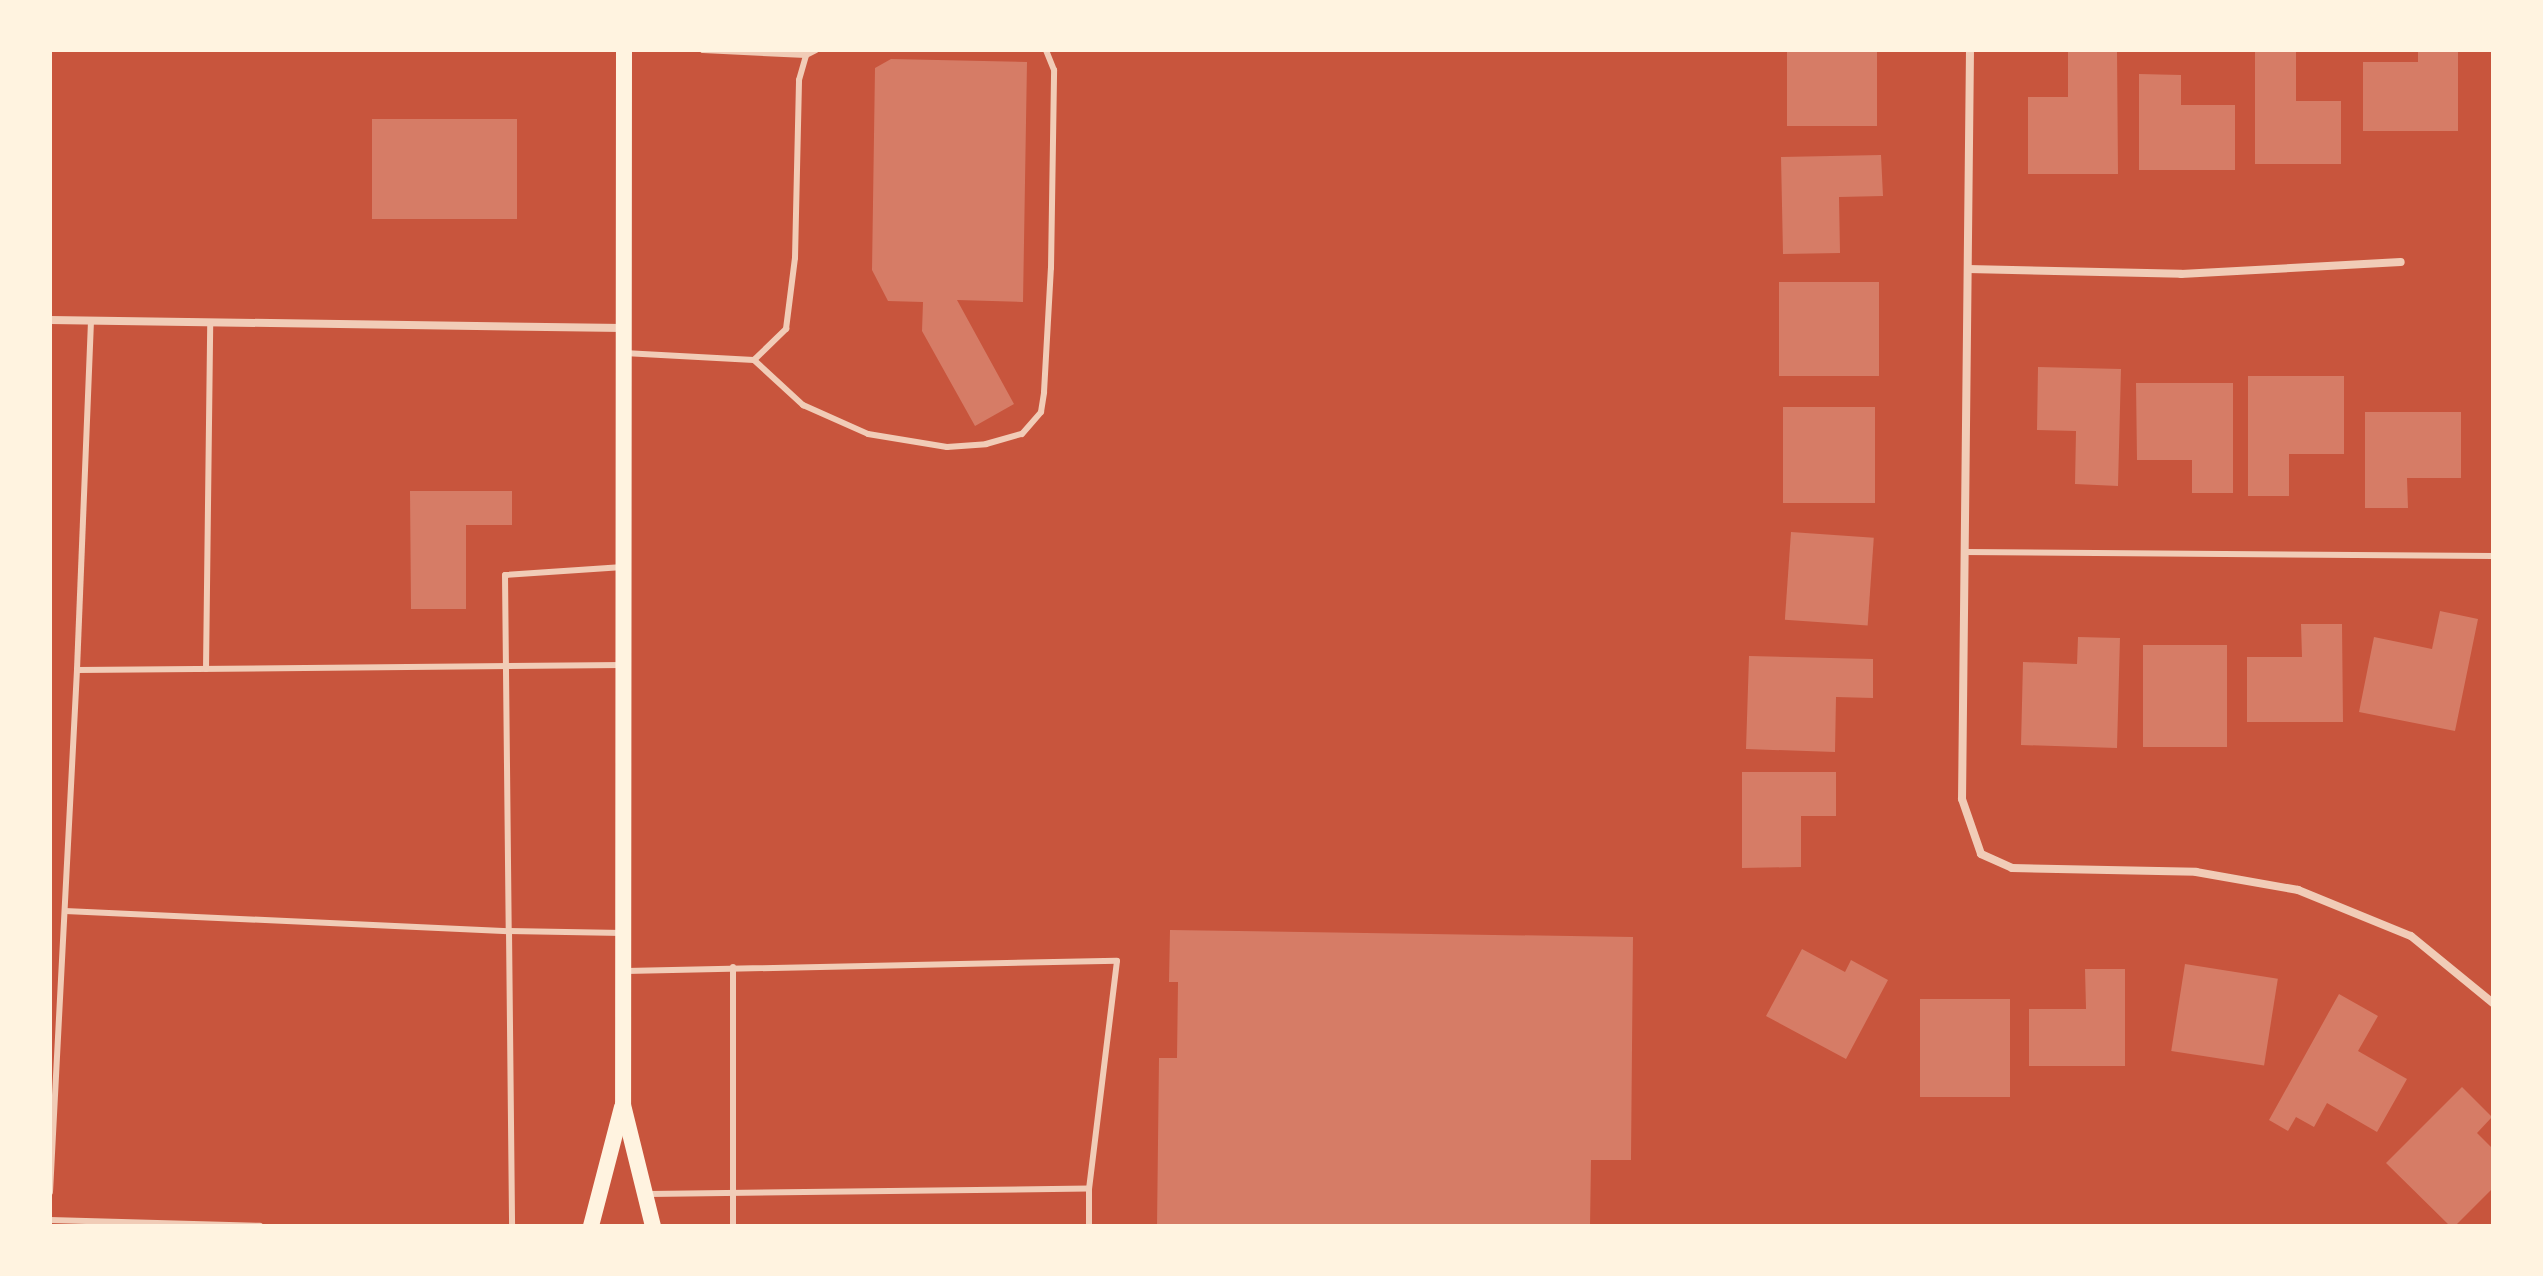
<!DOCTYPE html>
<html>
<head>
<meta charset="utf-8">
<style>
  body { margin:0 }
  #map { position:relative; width:2543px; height:1276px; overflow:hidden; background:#c8553d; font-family:Montserrat,sans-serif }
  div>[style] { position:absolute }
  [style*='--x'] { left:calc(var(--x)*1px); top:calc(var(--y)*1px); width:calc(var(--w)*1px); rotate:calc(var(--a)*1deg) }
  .building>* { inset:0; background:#d67c66; transform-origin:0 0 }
  .service>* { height:6px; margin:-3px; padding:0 3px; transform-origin:3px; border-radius:3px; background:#f1ccb7 }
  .minor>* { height:8px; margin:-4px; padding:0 4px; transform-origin:4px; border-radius:4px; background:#f1ccb7 }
  .secondary>* { height:16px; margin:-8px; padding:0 8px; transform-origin:8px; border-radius:8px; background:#fff3e0 }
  span { translate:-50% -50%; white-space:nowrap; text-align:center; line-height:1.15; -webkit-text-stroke:6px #fff3e0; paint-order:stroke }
  .frame { position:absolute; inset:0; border:52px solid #fff3e0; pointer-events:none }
</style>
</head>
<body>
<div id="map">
  <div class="building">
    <i style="left:1787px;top:50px;width:90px;height:76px"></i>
    <i style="clip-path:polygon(2068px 50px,2117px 50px,2118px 174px,2028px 174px,2028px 97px,2068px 97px)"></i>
    <i style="clip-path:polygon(2255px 50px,2296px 50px,2296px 101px,2341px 101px,2341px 164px,2255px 164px)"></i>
    <i style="clip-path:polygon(2418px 50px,2458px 50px,2458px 131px,2363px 131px,2363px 62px,2418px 62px)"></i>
    <i style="clip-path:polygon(891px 59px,1027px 62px,1023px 302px,957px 300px,1014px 404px,975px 426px,922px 331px,923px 302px,888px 301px,872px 270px,875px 68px)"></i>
    <i style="clip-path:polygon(2139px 74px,2181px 75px,2181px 105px,2235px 105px,2235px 170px,2139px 170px)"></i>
    <i style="left:372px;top:119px;width:145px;height:100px"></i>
    <i style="clip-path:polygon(1881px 155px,1883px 196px,1839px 197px,1840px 253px,1783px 254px,1781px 157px)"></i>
    <i style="left:1779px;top:282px;width:100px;height:94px"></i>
    <i style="clip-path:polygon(2038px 367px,2121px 369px,2118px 486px,2075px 484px,2076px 431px,2037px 430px)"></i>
    <i style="clip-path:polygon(2248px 376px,2344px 376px,2344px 454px,2289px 454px,2289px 496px,2248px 496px)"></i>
    <i style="clip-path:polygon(2136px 383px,2233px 383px,2233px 493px,2192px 493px,2192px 460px,2137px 460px)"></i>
    <i style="left:1783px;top:407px;width:92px;height:96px"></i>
    <i style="clip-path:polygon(2365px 412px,2461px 412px,2461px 478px,2407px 478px,2408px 508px,2365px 508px)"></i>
    <i style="clip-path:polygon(410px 491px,512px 491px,512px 525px,466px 525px,466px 609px,411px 609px)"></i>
    <i style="left:1791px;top:532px;width:83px;height:88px;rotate:4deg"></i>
    <i style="clip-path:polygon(2440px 611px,2478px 619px,2455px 731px,2359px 712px,2374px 637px,2432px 649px)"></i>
    <i style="clip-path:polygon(2301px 624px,2342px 624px,2343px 722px,2247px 722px,2247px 657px,2302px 657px)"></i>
    <i style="clip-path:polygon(2078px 637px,2120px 638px,2117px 748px,2021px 745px,2023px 662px,2077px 664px)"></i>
    <i style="left:2143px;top:645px;width:84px;height:102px"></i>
    <i style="clip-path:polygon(1749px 656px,1873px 659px,1873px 698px,1836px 697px,1835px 752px,1746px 749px)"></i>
    <i style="clip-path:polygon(1742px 772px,1836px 772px,1836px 816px,1801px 816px,1801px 867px,1742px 868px)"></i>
    <i style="clip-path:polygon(1170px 930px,1633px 937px,1631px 1160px,1591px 1160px,1590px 1226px,1157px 1226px,1159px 1058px,1177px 1058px,1178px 982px,1169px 982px)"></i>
    <i style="clip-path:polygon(1802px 949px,1845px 972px,1851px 960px,1888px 980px,1846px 1059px,1766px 1016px)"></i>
    <i style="left:2185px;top:964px;width:94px;height:88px;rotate:9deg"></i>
    <i style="clip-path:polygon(2085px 969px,2125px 969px,2125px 1066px,2029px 1066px,2029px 1009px,2086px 1009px)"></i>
    <i style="clip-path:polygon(2339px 994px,2378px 1016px,2358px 1051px,2407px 1079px,2377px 1132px,2327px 1103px,2314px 1127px,2296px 1117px,2288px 1131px,2269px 1120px)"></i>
    <i style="left:1920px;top:999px;width:90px;height:98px"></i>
    <i style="clip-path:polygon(2462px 1087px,2492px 1117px,2477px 1133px,2493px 1149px,2493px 1188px,2455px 1226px,2450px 1226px,2386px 1163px)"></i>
  </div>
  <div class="service">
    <i style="--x:703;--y:50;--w:103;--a:2.8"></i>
    <i style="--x:91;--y:321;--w:349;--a:92.3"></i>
    <i style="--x:77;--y:670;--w:546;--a:-0.52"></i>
    <i style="--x:624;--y:353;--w:130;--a:3.1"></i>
    <i style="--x:754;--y:360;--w:67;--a:42.6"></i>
    <i style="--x:803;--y:405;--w:71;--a:24"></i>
    <i style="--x:868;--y:434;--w:80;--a:9.3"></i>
    <i style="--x:947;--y:447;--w:39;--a:-4"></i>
    <i style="--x:986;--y:444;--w:37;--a:-16"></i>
    <i style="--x:1022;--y:434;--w:29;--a:-49"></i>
    <i style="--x:1041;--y:412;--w:20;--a:-81"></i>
    <i style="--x:1044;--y:392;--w:124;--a:-86.8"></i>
    <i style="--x:1051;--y:268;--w:198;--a:-89.1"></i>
    <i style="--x:1054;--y:70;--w:22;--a:-112"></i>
    <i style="--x:754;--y:360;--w:45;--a:-44.1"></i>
    <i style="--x:786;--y:329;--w:72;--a:-82.8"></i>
    <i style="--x:795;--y:258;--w:178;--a:-88.7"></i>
    <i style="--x:799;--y:80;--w:26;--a:-74"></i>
    <i style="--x:806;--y:55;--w:11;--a:-27"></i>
    <i style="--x:1965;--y:552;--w:528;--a:0.43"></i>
    <i style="--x:623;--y:567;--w:118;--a:176.1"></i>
    <i style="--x:505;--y:575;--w:356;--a:89.4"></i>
    <i style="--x:509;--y:931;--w:114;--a:1"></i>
    <i style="--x:206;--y:669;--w:346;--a:-89.3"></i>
    <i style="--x:65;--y:911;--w:444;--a:2.6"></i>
    <i style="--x:509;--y:931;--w:295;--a:89.4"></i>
    <i style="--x:733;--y:967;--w:259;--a:90"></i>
    <i style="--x:626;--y:971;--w:491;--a:-1.2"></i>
    <i style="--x:1117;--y:961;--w:230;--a:97"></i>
    <i style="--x:50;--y:1192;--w:523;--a:-87.04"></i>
    <i style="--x:649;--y:1194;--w:440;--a:-0.7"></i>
    <i style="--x:1089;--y:1189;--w:37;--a:90"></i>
    <i style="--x:50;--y:1220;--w:210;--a:1.6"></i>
  </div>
  <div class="minor">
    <i style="--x:1970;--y:50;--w:749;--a:90.61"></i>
    <i style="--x:1962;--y:799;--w:58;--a:70.9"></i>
    <i style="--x:1981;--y:854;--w:34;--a:24"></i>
    <i style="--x:2012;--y:868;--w:184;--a:1.2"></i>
    <i style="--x:2196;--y:872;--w:104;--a:10"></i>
    <i style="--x:2298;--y:890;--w:122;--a:22.2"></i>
    <i style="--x:2411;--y:936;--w:106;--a:39.3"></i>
    <i style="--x:1968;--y:269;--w:213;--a:1.3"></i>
    <i style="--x:2181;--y:274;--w:220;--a:-3.1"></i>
    <i style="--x:50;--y:320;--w:573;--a:0.8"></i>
  </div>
  <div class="secondary">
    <i style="--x:624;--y:50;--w:1055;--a:90.05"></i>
    <i style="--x:623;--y:1105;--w:125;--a:76.1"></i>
    <i style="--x:591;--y:1226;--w:123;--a:-75.4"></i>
  </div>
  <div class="frame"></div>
</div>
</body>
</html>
